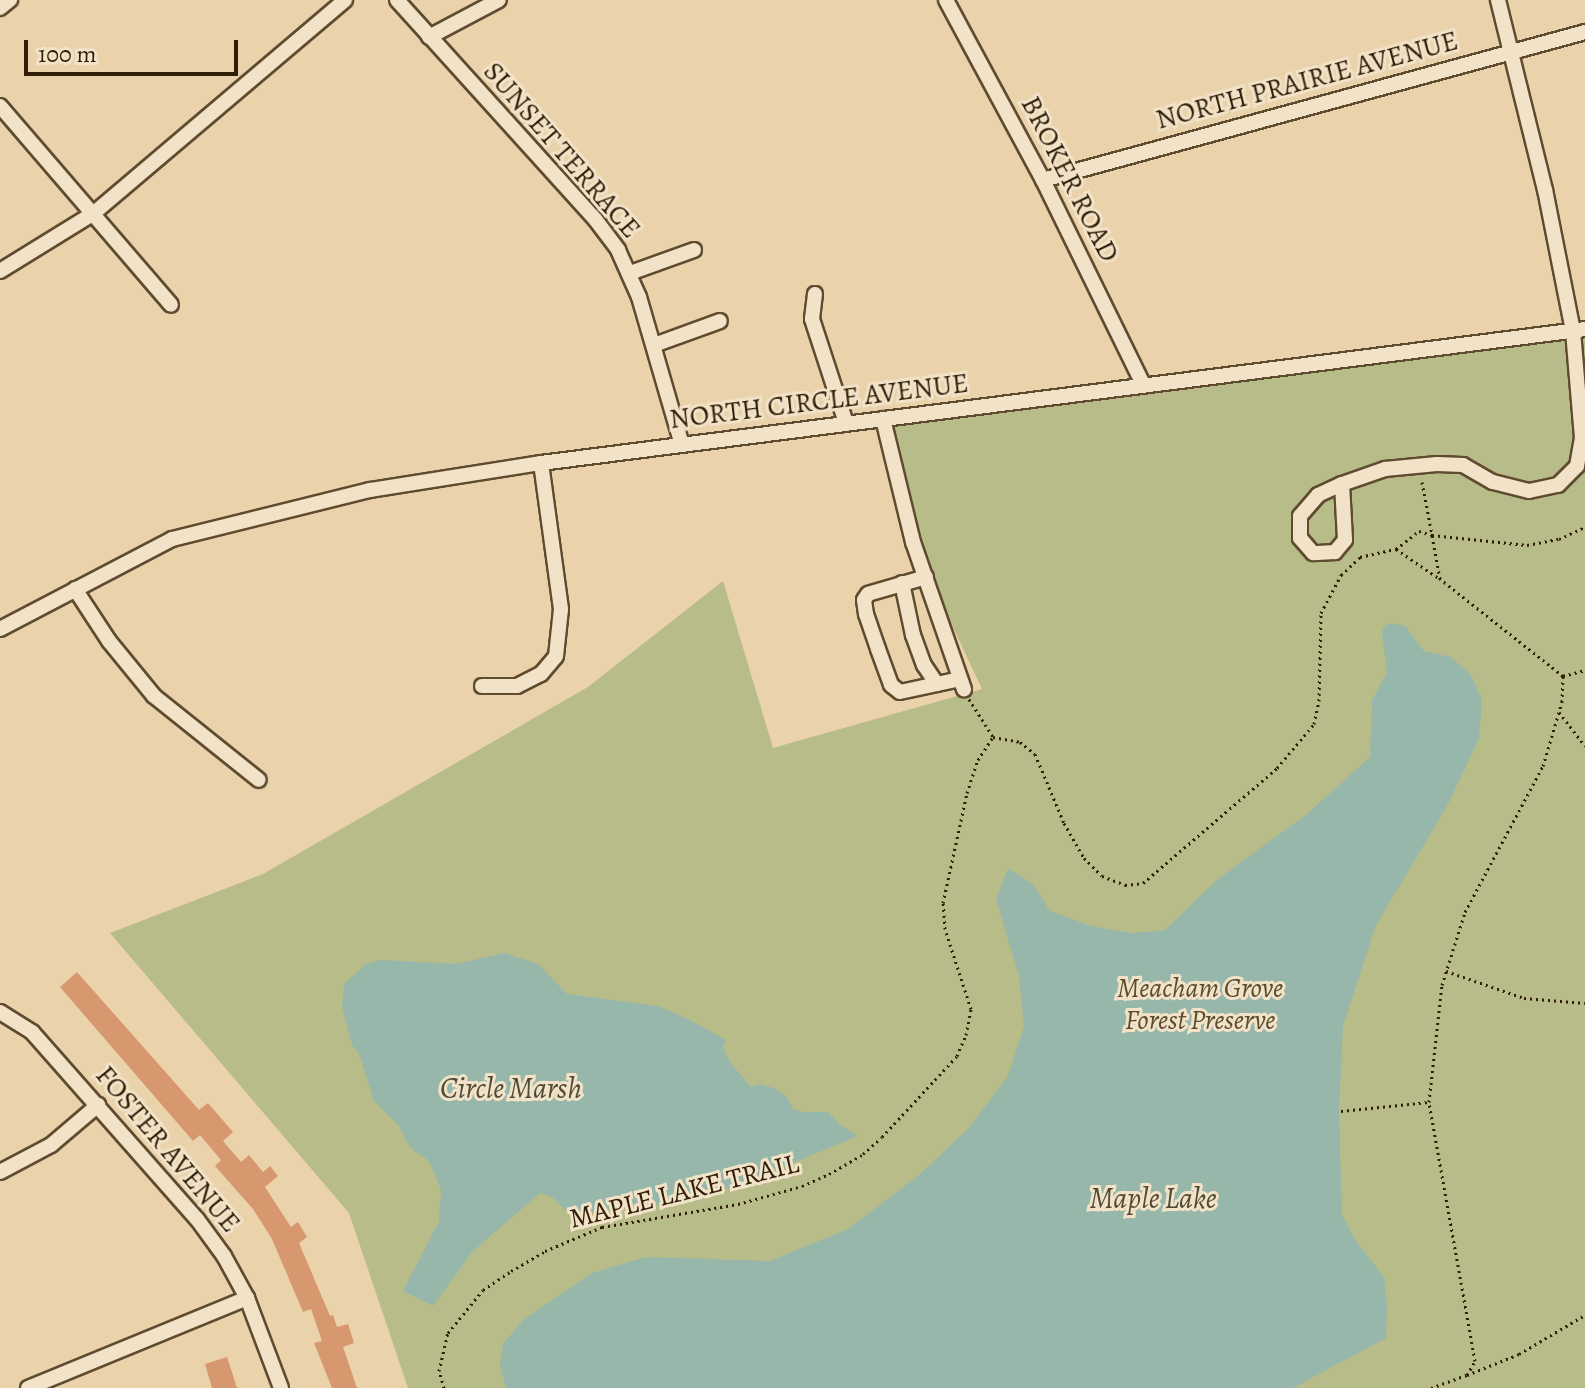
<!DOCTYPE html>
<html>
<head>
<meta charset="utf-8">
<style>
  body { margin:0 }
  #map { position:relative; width:1585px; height:1388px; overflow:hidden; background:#ead2ab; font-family:Alegreya,serif }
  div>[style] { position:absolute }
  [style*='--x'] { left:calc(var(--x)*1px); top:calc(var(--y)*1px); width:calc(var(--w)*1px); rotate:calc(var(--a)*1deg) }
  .green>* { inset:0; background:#b7bc89 }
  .water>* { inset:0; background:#98b7ab }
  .building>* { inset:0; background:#d7976f }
  .path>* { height:3px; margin-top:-1.5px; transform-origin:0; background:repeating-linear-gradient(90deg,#311e07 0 2px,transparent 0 6px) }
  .roads { filter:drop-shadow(2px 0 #5f4b30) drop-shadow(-2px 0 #5f4b30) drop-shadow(0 2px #5f4b30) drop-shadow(0 -2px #5f4b30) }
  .minor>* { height:14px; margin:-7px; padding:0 7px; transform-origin:7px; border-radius:7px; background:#f1e2c8 }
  span { translate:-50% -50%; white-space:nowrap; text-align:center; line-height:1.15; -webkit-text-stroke:6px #f1e2c8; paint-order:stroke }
  .street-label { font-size:28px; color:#311e07 }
  .park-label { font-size:28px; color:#594d2e; font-style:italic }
  .water-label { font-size:30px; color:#504c38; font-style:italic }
  .scale { position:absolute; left:24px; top:40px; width:214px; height:36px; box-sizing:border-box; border:4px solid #311e07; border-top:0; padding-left:10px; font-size:24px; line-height:28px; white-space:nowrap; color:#311e07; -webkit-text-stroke:6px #f1e2c8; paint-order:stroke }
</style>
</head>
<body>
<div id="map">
  <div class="green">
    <i style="clip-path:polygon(1585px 330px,1585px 1388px,408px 1388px,349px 1213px,110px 933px,263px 874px,588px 687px,723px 581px,773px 748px,982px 689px,913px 542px,883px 419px)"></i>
  </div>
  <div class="water">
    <i style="clip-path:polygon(1392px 623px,1405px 626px,1424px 651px,1451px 657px,1471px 675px,1482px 700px,1479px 739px,1447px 806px,1376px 925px,1343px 1026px,1339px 1111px,1342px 1215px,1356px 1241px,1384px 1277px,1387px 1304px,1386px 1338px,1293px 1388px,506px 1388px,500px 1366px,503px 1344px,523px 1320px,592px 1273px,646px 1257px,770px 1261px,848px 1229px,919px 1175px,969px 1128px,1008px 1076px,1024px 1026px,1019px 977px,996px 899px,1008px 868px,1033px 884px,1050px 911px,1091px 926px,1131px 933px,1165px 930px,1218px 879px,1307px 814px,1370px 757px,1372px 700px,1387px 672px,1382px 633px,1384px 626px)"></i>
    <i style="clip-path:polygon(504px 953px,538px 964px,567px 994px,658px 1006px,688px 1019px,726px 1040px,723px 1047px,729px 1061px,751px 1087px,761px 1084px,776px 1089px,786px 1096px,793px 1109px,803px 1112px,828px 1112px,840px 1125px,858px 1136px,740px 1185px,658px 1205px,629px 1206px,582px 1214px,566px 1211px,552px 1197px,540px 1193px,473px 1251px,433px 1306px,403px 1291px,439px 1221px,441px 1190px,429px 1161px,410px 1148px,399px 1126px,374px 1101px,359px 1054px,352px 1045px,342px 1007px,344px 984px,366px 964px,381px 960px,456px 964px)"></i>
  </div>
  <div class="building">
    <i style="clip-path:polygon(77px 972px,199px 1110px,208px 1103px,233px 1132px,223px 1141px,241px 1162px,249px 1155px,263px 1172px,270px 1166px,278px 1176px,265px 1187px,291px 1227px,298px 1222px,307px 1237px,299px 1243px,330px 1316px,333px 1315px,337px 1327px,348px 1324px,354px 1343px,343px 1347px,357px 1388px,332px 1388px,314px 1343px,322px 1341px,311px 1309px,303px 1312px,272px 1239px,253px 1209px,215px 1166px,221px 1160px,200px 1135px,193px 1141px,60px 987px)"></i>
    <i style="clip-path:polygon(227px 1357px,237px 1388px,212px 1388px,205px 1364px)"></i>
  </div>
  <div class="path">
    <i style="--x:1422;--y:482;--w:54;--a:79.3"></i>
    <i style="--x:1396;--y:549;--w:29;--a:-38"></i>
    <i style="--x:1419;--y:531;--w:14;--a:17"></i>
    <i style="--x:1563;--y:676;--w:23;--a:-15"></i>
    <i style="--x:969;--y:699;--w:45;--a:57.7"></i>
    <i style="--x:1559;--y:712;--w:43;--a:52.6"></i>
    <i style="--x:993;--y:737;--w:27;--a:10"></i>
    <i style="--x:1020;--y:742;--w:19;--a:39"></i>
    <i style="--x:1035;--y:754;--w:75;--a:67.2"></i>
    <i style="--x:1064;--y:823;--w:40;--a:60.3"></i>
    <i style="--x:1084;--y:858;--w:25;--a:45"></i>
    <i style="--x:1102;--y:876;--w:25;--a:21"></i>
    <i style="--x:1125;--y:885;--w:18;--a:-6"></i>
    <i style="--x:1143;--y:883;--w:177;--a:-40.6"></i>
    <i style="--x:1277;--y:768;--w:57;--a:-49.9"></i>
    <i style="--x:1314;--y:724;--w:24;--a:-78"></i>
    <i style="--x:1319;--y:701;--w:88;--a:-88.7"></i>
    <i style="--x:1321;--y:613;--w:43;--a:-62.2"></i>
    <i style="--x:1341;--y:575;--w:26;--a:-43"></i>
    <i style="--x:1360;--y:557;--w:37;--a:-13"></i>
    <i style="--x:1396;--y:549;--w:53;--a:34.3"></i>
    <i style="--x:1446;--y:971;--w:83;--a:19.1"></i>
    <i style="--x:1524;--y:998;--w:61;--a:4.7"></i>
    <i style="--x:1341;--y:1111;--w:88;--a:-5.8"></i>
    <i style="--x:1467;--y:1375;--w:56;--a:-22"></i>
    <i style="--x:1519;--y:1354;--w:77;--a:-30.6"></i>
    <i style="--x:444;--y:1388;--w:18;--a:-106"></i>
    <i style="--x:439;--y:1371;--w:39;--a:-77"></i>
    <i style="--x:448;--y:1333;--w:55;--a:-50.9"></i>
    <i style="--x:483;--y:1290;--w:34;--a:-34"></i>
    <i style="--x:511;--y:1271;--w:39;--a:-30"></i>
    <i style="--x:545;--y:1251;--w:62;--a:-22.8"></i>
    <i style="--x:602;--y:1227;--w:138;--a:-9.6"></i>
    <i style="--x:738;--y:1204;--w:66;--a:-15.7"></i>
    <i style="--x:802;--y:1186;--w:30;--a:-24"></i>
    <i style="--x:829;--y:1174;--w:39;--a:-30"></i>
    <i style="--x:863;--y:1154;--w:25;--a:-42"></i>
    <i style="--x:882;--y:1137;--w:110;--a:-47.2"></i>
    <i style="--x:957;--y:1056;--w:23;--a:-67"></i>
    <i style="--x:966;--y:1035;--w:26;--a:-79"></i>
    <i style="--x:971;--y:1009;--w:84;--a:-108"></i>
    <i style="--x:945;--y:929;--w:26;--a:-94"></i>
    <i style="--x:943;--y:903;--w:113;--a:-77.7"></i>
    <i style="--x:967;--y:793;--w:35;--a:-72"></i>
    <i style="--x:978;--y:760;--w:27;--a:-57"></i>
    <i style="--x:1431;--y:1388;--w:38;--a:-20"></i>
    <i style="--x:1467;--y:1375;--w:16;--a:-60"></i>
    <i style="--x:1475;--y:1361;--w:263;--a:-100.1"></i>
    <i style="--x:1429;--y:1102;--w:118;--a:-83.7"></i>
    <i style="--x:1442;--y:985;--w:77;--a:-72.5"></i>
    <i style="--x:1465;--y:912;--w:166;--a:-61.9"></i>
    <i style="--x:1543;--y:766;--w:67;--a:-73.5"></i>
    <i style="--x:1562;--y:702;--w:26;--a:-88"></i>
    <i style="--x:1563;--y:676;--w:157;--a:-141.7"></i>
    <i style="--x:1440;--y:579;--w:45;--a:-100.3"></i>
    <i style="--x:1432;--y:535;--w:96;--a:6"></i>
    <i style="--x:1527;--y:545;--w:33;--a:-11"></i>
    <i style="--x:1559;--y:539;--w:29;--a:-25"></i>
  </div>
  <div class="roads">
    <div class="minor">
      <i style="--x:397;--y:0;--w:295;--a:47.9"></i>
      <i style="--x:595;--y:219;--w:39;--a:53"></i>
      <i style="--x:618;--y:250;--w:51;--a:65.9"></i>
      <i style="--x:639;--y:297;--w:154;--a:73.8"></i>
      <i style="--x:946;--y:0;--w:204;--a:61.7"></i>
      <i style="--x:1043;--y:180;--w:227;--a:63.9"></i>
      <i style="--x:0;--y:8;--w:13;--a:-39"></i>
      <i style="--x:429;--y:37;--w:79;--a:-27.9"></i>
      <i style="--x:0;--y:106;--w:262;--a:49.3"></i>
      <i style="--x:1043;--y:180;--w:562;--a:-15.27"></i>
      <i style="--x:0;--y:271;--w:110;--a:-31.7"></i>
      <i style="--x:94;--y:213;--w:329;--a:-40.3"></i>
      <i style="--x:630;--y:273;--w:68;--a:-19.8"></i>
      <i style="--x:815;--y:294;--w:25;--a:97"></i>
      <i style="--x:812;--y:319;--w:109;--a:71.9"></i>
      <i style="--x:654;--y:345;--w:70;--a:-20"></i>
      <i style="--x:883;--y:419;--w:127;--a:76.3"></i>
      <i style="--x:913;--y:542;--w:156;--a:70.9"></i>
      <i style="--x:1342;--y:484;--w:56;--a:86.9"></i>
      <i style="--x:1345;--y:540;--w:16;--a:130"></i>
      <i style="--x:1335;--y:552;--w:22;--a:177"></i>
      <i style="--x:1313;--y:553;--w:20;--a:-131"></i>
      <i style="--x:1300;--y:538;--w:22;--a:-90"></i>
      <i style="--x:1300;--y:516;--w:28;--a:-49"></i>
      <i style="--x:1318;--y:495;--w:26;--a:-25"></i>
      <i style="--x:1342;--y:484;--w:46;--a:-19.2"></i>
      <i style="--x:1385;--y:469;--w:52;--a:-5.5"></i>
      <i style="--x:1437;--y:464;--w:26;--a:2"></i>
      <i style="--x:1463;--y:465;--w:34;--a:30"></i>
      <i style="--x:1493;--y:482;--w:37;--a:14"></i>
      <i style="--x:1529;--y:491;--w:30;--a:-12"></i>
      <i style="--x:1558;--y:485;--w:27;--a:-45"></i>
      <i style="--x:1577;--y:466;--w:28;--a:-80"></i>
      <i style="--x:1582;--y:438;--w:107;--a:-94.8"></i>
      <i style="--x:1573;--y:331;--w:144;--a:-101.2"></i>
      <i style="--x:1545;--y:190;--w:196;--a:-103.9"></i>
      <i style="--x:926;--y:577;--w:60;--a:163.7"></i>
      <i style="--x:868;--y:594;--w:7;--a:124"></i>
      <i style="--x:864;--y:600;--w:14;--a:82"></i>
      <i style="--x:866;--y:614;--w:37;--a:71"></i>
      <i style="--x:878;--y:649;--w:38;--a:70"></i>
      <i style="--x:891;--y:685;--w:11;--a:38"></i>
      <i style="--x:900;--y:692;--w:61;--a:-12.2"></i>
      <i style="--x:902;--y:583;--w:53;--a:78.1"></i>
      <i style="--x:913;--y:635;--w:32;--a:70"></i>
      <i style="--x:924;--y:665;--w:23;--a:56"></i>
      <i style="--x:75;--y:589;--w:62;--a:56.8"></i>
      <i style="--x:109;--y:641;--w:71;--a:50.7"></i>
      <i style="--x:154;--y:696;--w:134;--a:38.7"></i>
      <i style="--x:0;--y:629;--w:194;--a:-27.6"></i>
      <i style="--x:172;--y:539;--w:204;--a:-13.9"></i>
      <i style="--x:370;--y:490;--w:173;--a:-9"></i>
      <i style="--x:541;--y:463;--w:1053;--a:-7.31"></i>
      <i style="--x:482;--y:686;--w:35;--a:0"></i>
      <i style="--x:517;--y:686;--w:27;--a:-27"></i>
      <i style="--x:541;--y:674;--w:23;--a:-50"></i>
      <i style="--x:556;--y:656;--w:47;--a:-83.9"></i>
      <i style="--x:561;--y:609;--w:147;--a:-97.8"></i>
      <i style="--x:0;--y:1012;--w:38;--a:32"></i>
      <i style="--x:32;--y:1032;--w:249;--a:48.6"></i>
      <i style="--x:197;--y:1219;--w:46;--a:53.9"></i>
      <i style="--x:224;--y:1256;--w:48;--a:61.3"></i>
      <i style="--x:247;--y:1298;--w:96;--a:69.3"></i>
      <i style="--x:0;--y:1172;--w:58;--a:-27.9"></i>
      <i style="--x:51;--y:1145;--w:62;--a:-40.4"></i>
      <i style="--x:28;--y:1388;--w:237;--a:-22.3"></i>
    </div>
  </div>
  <div class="street-label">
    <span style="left:1307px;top:80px;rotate:-15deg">NORTH PRAIRIE AVENUE</span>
    <span style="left:562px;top:150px;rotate:49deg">SUNSET TERRACE</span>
    <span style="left:1070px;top:179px;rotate:63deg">BROKER ROAD</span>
    <span style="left:819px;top:401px;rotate:-7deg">NORTH CIRCLE AVENUE</span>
    <span style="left:168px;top:1149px;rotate:50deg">FOSTER AVENUE</span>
    <span style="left:684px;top:1191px;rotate:-14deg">MAPLE LAKE TRAIL</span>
  </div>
  <div class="park-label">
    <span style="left:1200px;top:1004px">Meacham Grove<br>Forest Preserve</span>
  </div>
  <div class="water-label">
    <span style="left:511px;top:1088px">Circle Marsh</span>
    <span style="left:1153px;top:1198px">Maple Lake</span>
  </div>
  <div class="scale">100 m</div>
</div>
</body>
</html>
